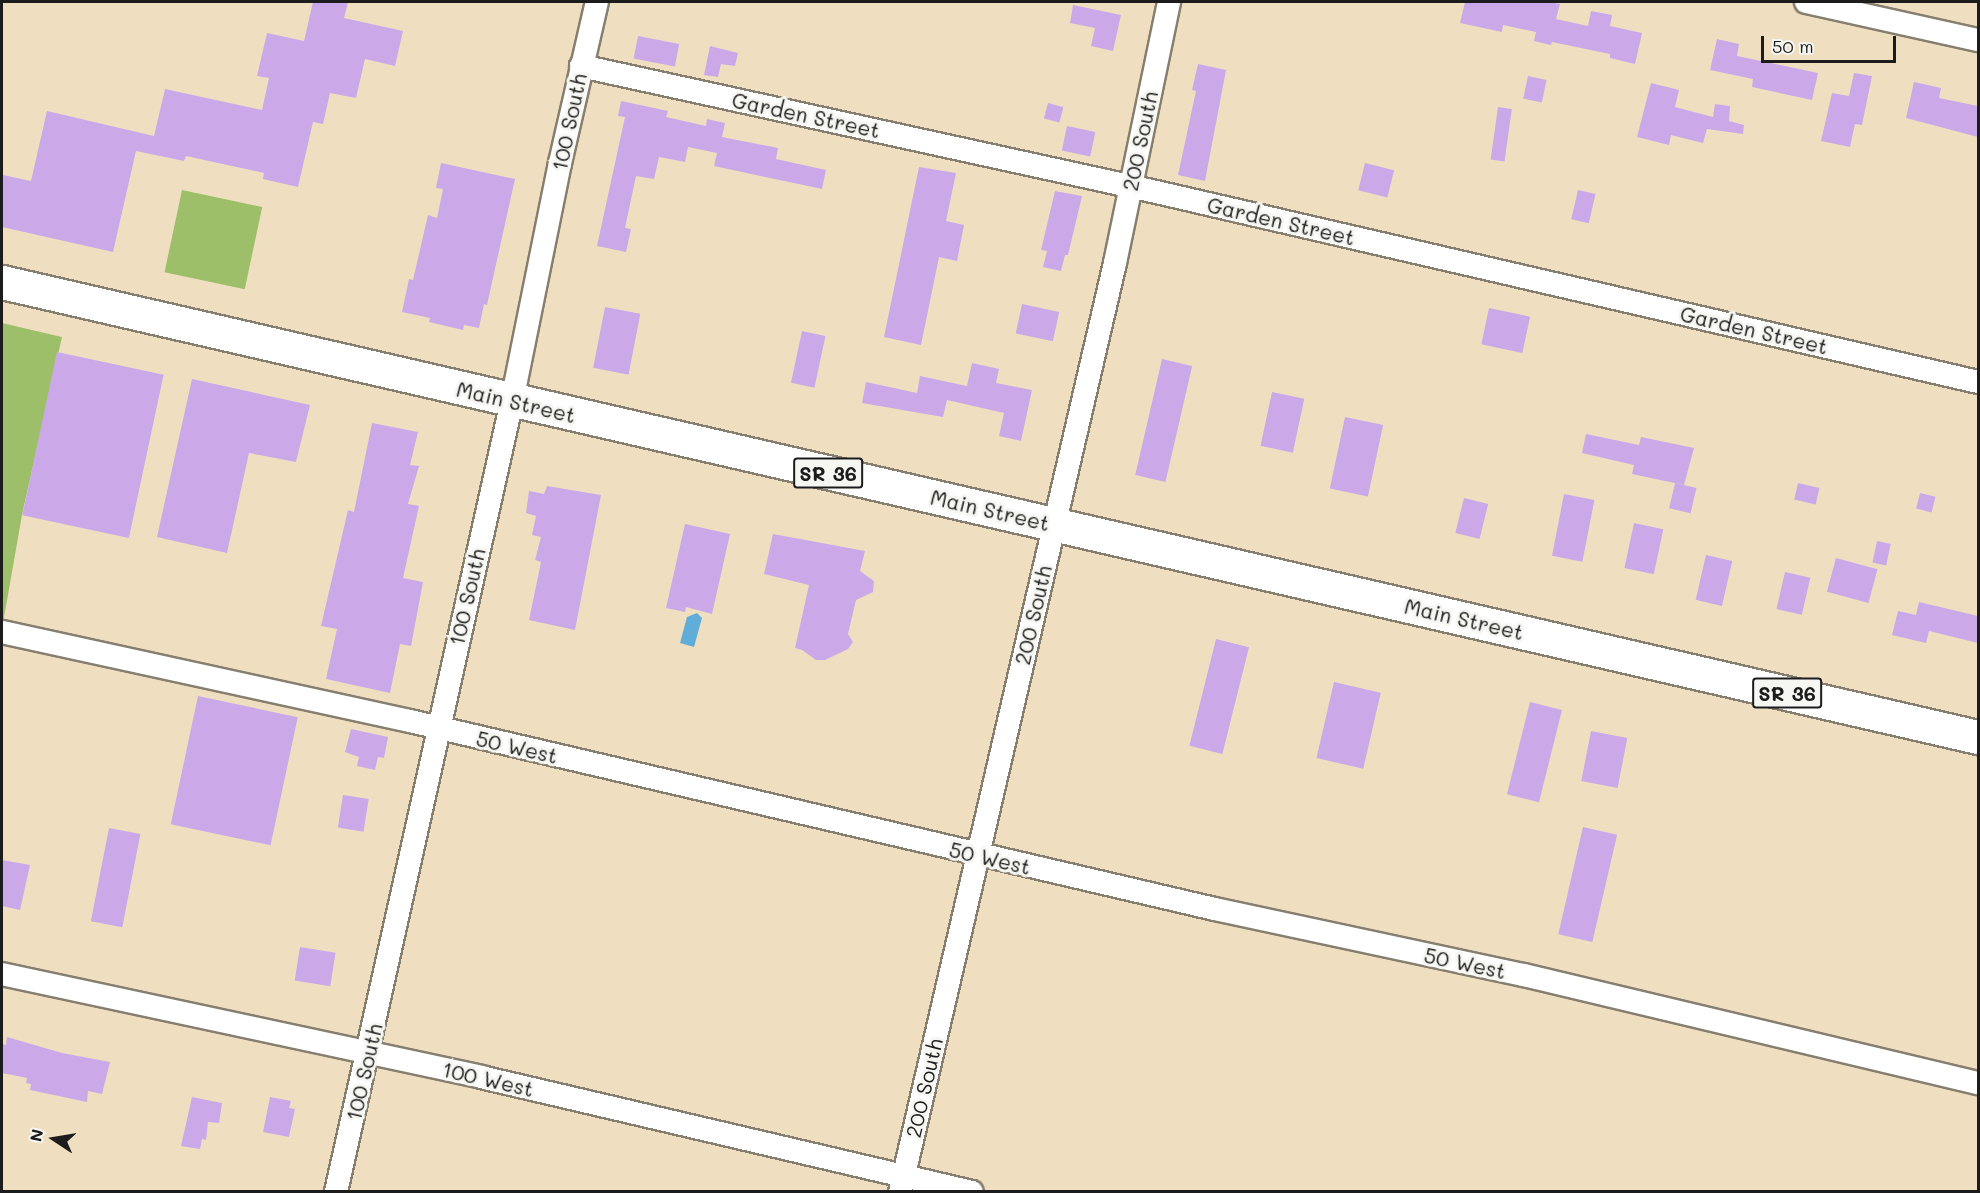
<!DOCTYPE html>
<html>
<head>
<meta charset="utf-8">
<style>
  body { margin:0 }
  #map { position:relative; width:1980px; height:1193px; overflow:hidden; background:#efdfc0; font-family:Mali,sans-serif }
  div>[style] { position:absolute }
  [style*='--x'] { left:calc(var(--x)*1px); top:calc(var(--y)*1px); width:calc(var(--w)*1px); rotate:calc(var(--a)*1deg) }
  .green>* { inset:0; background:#9ebf69; transform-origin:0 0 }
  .water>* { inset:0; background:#61adda }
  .building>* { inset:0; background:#cba9e9; transform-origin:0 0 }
  .roads { filter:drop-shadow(2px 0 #867e6e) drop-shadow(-2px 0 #867e6e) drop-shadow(0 2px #867e6e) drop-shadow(0 -2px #867e6e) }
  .minor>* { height:22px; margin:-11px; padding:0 11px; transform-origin:11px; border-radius:11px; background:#fff }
  .highway>* { height:33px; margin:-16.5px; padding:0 16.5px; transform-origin:16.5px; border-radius:16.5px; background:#fff }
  span { translate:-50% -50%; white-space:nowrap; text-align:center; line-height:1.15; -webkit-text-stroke:6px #f6f6f2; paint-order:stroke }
  .shield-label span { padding:2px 4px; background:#f6f6f2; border:2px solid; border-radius:4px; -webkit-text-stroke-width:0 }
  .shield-label { font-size:20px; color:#1c1c1c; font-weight:700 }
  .street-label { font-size:21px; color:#1c1c1c }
  .frame { position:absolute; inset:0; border:3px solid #1c1c1c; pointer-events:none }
  .north { position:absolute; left:24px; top:1109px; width:60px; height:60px; -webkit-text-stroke:4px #f6f6f2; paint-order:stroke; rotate:282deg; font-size:16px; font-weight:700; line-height:24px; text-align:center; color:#1c1c1c }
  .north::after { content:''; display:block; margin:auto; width:21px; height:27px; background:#1c1c1c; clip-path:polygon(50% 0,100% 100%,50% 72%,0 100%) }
  .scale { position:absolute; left:1761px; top:36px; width:135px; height:27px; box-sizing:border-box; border:3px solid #1c1c1c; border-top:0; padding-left:8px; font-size:18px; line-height:21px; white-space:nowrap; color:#1c1c1c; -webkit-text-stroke:4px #f6f6f2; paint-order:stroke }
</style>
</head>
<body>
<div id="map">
  <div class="green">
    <i style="left:182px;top:190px;width:82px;height:84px;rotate:12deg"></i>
    <i style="clip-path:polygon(2px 323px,62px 337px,22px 515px,3px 623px)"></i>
  </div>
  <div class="water">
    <i style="clip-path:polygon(697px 613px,702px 618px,694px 647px,680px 643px,687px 617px)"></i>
  </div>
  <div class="building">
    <i style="clip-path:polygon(313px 2px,348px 2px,344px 18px,403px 31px,395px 66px,365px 59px,356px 98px,330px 93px,323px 124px,313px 122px,298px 187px,263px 179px,264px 173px,186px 156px,184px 161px,136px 151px,113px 252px,2px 227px,3px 175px,31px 181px,47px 111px,154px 136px,165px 89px,262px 110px,269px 78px,257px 76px,267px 33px,304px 41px)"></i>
    <i style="clip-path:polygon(1465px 2px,1549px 2px,1560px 4px,1556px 19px,1588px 26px,1591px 11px,1612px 15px,1610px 26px,1642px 33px,1635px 64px,1610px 58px,1610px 54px,1552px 42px,1551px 45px,1534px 41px,1536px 32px,1503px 25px,1502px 32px,1460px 23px)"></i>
    <i style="clip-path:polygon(1073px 5px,1121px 15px,1113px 51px,1091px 46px,1095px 28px,1070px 23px)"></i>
    <i style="left:638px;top:36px;width:42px;height:23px;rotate:11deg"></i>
    <i style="clip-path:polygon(1717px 39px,1739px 44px,1737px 56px,1818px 73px,1812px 100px,1752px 87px,1753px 79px,1710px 70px)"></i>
    <i style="clip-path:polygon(710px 46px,738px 53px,735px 66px,721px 64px,718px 77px,704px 75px)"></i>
    <i style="clip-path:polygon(1198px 64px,1226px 70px,1205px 181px,1178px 175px,1196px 91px,1192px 90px)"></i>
    <i style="clip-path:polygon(1854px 73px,1872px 76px,1862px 125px,1855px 124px,1850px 147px,1821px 141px,1832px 93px,1849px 96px)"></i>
    <i style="left:1528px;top:76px;width:19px;height:23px;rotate:12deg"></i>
    <i style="clip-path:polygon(1914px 82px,1941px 88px,1939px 98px,1978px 106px,1978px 137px,1906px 118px)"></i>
    <i style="clip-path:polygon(1651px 83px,1679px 90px,1675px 107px,1713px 117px,1715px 104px,1730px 106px,1729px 121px,1744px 125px,1743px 134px,1707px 129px,1703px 143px,1671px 135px,1669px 145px,1637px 137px)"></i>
    <i style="clip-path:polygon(621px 101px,668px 111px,666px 117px,706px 126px,707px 119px,725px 123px,722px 137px,778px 148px,776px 159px,826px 170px,822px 189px,714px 166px,717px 153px,688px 147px,685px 162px,659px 157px,654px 179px,636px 176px,625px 228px,631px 229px,626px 252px,597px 246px,625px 117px,618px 116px)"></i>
    <i style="left:1048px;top:103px;width:16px;height:16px;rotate:15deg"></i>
    <i style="left:1498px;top:107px;width:14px;height:53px;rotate:8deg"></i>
    <i style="left:1067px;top:126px;width:29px;height:25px;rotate:12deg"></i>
    <i style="clip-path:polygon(441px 163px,515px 179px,487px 305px,484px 304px,479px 328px,464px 325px,463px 330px,429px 322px,430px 318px,402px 312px,409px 279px,413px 280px,428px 215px,437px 218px,443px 189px,436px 188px)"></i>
    <i style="left:1365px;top:163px;width:30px;height:28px;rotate:14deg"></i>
    <i style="clip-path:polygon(919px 167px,956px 173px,946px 221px,964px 225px,957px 261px,939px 257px,921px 345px,884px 337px)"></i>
    <i style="left:1578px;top:190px;width:18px;height:30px;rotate:13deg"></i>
    <i style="clip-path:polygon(1055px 191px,1082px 196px,1068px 255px,1065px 255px,1061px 271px,1043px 267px,1047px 251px,1041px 250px)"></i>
    <i style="left:1022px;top:304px;width:38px;height:30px;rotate:12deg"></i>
    <i style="left:605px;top:307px;width:36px;height:62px;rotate:11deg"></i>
    <i style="left:1489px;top:308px;width:42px;height:37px;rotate:12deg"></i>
    <i style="left:802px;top:331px;width:24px;height:53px;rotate:12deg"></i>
    <i style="left:57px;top:352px;width:109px;height:167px;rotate:12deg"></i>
    <i style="left:1162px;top:359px;width:31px;height:119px;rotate:13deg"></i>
    <i style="clip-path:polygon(972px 363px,999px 369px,996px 383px,1032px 390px,1021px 441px,999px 436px,1004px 413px,947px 400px,943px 417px,862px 403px,866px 382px,917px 393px,920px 376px,967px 386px)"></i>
    <i style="clip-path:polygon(192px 379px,310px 405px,296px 462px,249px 453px,227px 553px,157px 537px)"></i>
    <i style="left:1272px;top:392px;width:33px;height:55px;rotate:12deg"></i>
    <i style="left:1345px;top:417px;width:39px;height:73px;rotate:12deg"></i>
    <i style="clip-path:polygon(372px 423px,418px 432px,410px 465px,419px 466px,408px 504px,419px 506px,403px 578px,423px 582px,411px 646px,400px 644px,390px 693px,326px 679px,337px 629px,321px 626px,348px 510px,354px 512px)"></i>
    <i style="clip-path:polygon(1586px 434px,1639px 445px,1641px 437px,1694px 448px,1684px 485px,1632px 474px,1634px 465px,1582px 453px)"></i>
    <i style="left:1675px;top:483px;width:22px;height:26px;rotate:13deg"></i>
    <i style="left:1798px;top:483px;width:22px;height:17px;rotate:13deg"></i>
    <i style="clip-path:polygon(547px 486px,601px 495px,575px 630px,529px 620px,541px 562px,535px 560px,541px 537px,532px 535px,536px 516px,526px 513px,529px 491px,544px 494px)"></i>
    <i style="left:1920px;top:493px;width:16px;height:16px;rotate:14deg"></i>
    <i style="left:1564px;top:494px;width:31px;height:63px;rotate:11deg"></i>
    <i style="left:1464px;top:498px;width:25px;height:36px;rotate:14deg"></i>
    <i style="left:1634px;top:523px;width:30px;height:46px;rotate:12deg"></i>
    <i style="clip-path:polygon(685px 524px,730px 534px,712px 614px,686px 607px,685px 612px,666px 608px)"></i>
    <i style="clip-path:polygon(773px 534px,865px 551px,860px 571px,874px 581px,873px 592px,856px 600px,848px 634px,853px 642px,848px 649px,825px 660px,816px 660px,802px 650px,795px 648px,809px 585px,764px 574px)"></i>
    <i style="left:1877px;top:541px;width:14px;height:22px;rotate:12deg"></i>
    <i style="left:1706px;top:555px;width:27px;height:46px;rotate:13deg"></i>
    <i style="left:1836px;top:558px;width:43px;height:35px;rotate:15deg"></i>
    <i style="left:1785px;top:572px;width:26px;height:38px;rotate:13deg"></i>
    <i style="clip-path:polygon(1919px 602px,1978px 616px,1978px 643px,1929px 631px,1926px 643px,1892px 635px,1898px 611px,1916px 615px)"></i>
    <i style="left:1216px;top:639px;width:34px;height:110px;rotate:14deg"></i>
    <i style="left:1334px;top:682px;width:48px;height:78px;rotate:13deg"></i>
    <i style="left:198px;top:696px;width:102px;height:131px;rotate:12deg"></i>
    <i style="left:1530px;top:702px;width:33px;height:95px;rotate:14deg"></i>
    <i style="clip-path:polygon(351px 729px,388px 737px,384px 758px,378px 757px,375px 770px,357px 766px,359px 757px,345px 752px)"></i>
    <i style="left:1591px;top:731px;width:37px;height:51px;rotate:11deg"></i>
    <i style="left:343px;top:795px;width:26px;height:33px;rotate:9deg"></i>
    <i style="left:1583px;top:827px;width:35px;height:110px;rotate:13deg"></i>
    <i style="left:109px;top:828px;width:32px;height:95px;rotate:11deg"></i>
    <i style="clip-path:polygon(2px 860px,30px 865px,20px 910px,2px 906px)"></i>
    <i style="left:300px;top:947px;width:36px;height:34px;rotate:9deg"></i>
    <i style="clip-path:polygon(7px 1037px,62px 1053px,110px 1062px,102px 1094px,88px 1091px,87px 1102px,30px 1090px,31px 1084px,26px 1083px,27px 1078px,2px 1073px,2px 1044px,6px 1045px)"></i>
    <i style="clip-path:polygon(192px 1097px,222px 1103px,219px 1123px,208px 1122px,206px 1140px,202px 1139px,200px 1149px,181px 1146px)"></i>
    <i style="clip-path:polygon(270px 1097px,291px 1101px,289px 1108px,295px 1109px,289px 1137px,263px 1132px)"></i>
  </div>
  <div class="roads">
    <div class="minor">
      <i style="--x:1806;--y:2;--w:176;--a:12.5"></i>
      <i style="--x:581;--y:66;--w:585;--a:12.35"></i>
      <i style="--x:1152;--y:191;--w:848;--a:13.02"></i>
      <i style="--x:2;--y:632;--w:418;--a:12.3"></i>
      <i style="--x:410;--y:721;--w:827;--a:13.15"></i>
      <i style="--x:1215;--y:909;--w:316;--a:12.1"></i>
      <i style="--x:1524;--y:975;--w:467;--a:13.4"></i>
      <i style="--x:2;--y:974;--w:490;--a:12.1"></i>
      <i style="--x:481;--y:1077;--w:504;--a:13.18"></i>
      <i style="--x:336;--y:1192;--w:810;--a:-77.46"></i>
      <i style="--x:512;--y:401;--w:243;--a:-78.6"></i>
      <i style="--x:560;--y:163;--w:165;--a:-77.1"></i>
      <i style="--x:900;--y:1192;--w:954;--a:-76.97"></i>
      <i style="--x:1115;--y:263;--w:267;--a:-78.3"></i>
    </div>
    <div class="highway">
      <i style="--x:2;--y:282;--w:2028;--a:12.97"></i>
    </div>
  </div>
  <div class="shield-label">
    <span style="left:828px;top:473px">SR 36</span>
    <span style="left:1787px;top:693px">SR 36</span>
  </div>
  <div class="street-label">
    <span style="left:806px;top:115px;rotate:12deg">Garden Street</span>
    <span style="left:569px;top:122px;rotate:-78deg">100 South</span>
    <span style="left:1140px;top:141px;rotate:-78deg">200 South</span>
    <span style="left:1281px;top:221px;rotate:13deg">Garden Street</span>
    <span style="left:1754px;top:330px;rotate:13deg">Garden Street</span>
    <span style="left:516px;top:402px;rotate:13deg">Main Street</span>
    <span style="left:990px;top:510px;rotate:13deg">Main Street</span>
    <span style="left:467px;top:597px;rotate:-77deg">100 South</span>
    <span style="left:1033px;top:615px;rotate:-77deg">200 South</span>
    <span style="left:1464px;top:619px;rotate:13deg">Main Street</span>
    <span style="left:517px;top:747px;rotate:13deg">50 West</span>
    <span style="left:990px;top:858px;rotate:13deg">50 West</span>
    <span style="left:1465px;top:963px;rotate:12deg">50 West</span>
    <span style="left:364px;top:1072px;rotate:-77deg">100 South</span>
    <span style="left:488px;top:1079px;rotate:13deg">100 West</span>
    <span style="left:924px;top:1088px;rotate:-77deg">200 South</span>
  </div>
  <div class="frame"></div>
  <div class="north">N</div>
  <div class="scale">50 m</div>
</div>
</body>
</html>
